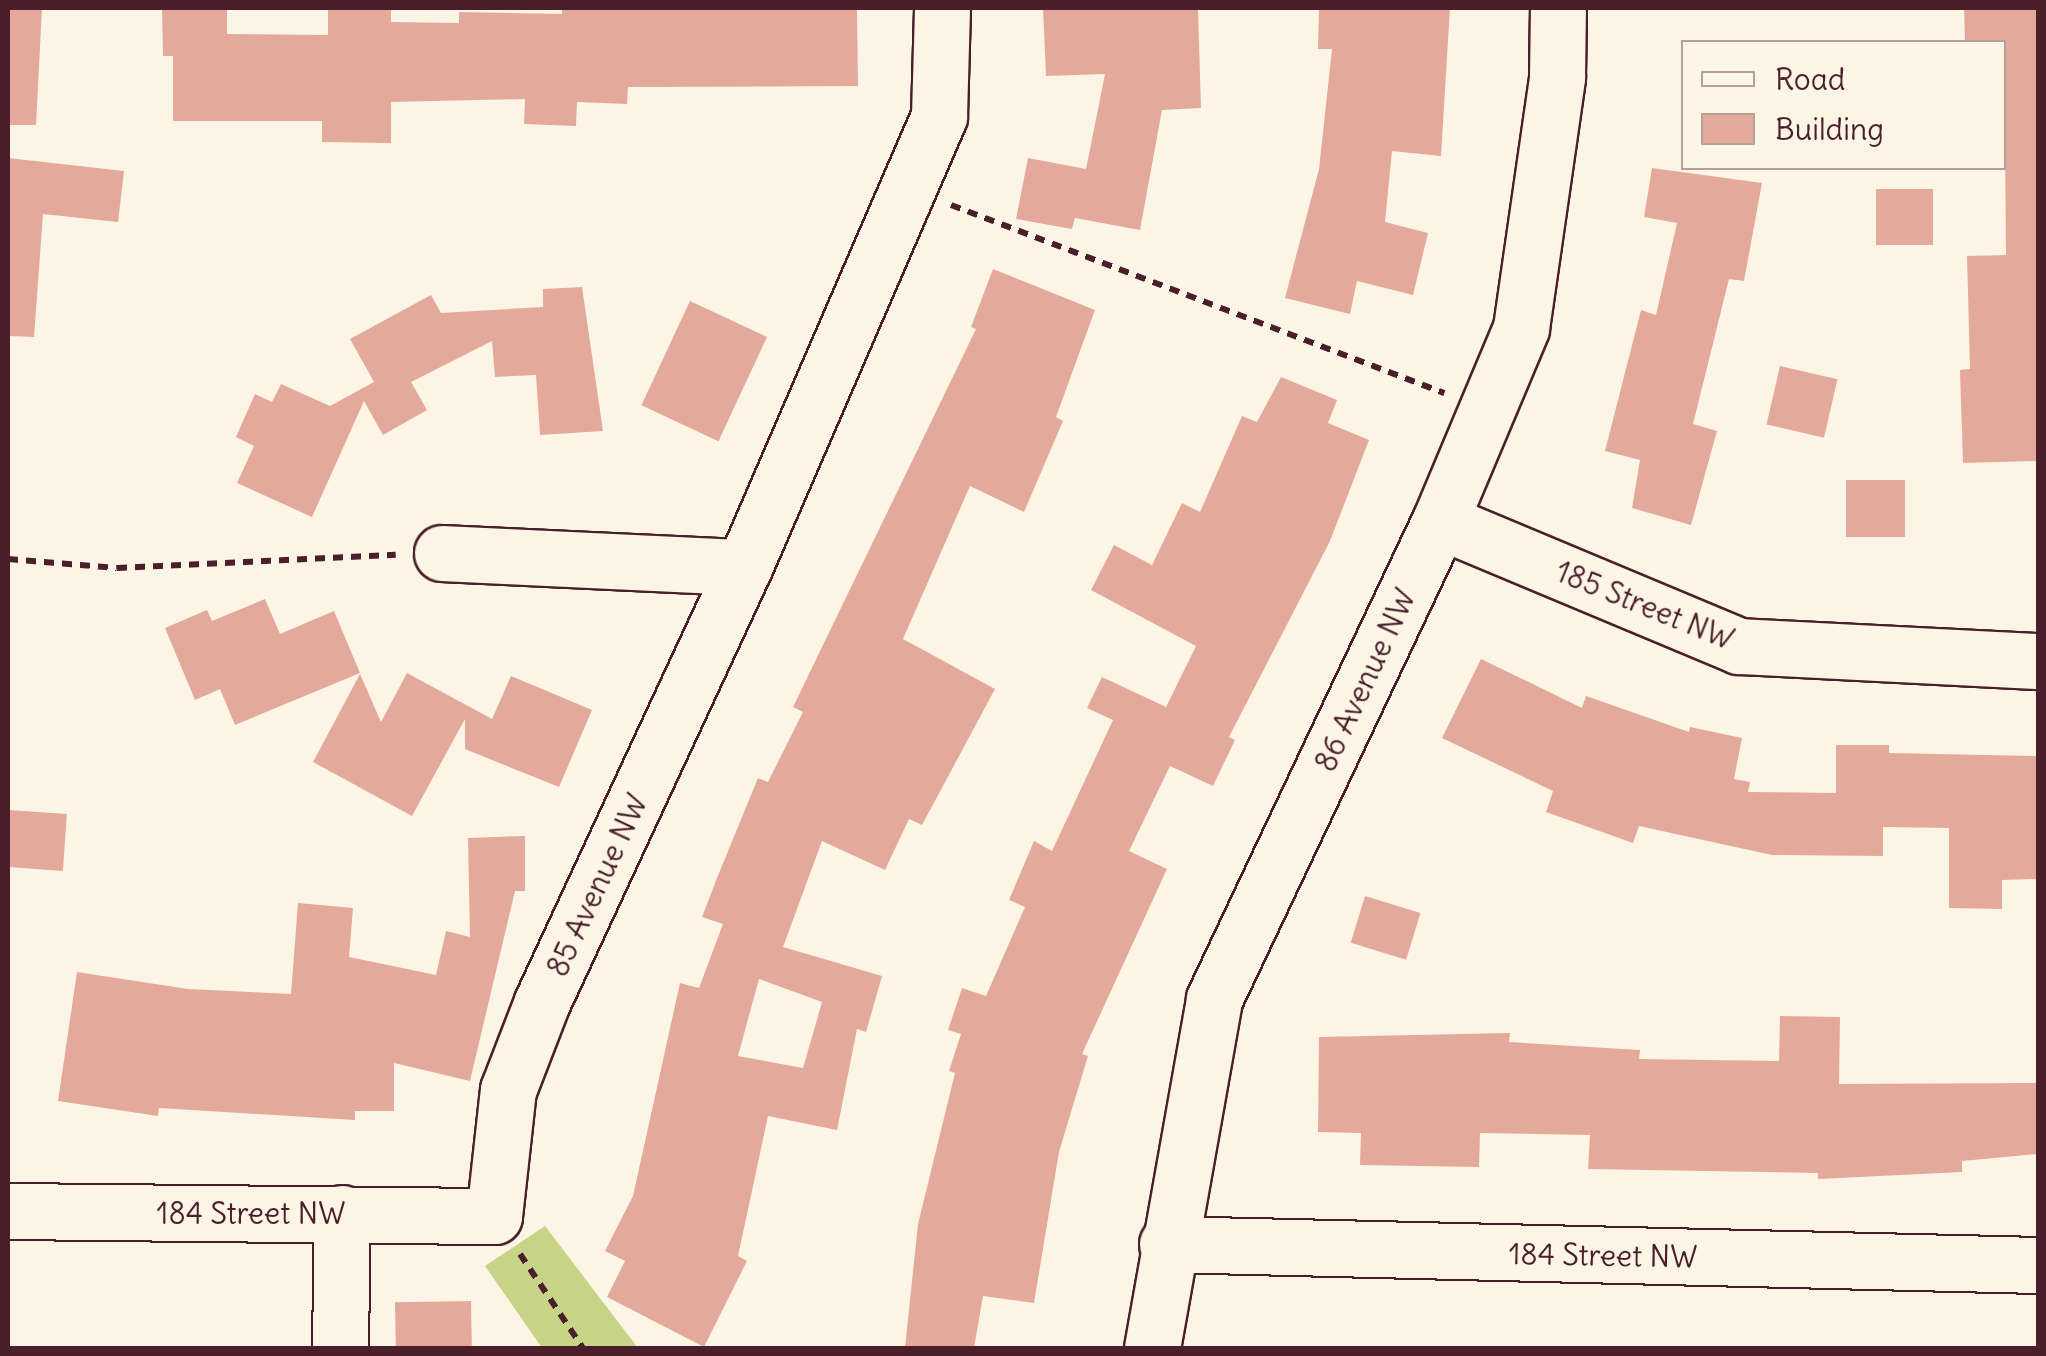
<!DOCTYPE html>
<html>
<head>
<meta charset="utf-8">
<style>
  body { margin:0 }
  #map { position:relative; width:2046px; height:1356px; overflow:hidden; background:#fcf5e5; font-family:Delius,sans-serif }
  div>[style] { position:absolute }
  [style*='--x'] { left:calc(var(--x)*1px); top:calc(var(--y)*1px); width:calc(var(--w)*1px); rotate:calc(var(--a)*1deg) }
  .green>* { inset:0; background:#c7d387 }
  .building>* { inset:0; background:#e3aa9c; transform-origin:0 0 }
  .path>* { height:6px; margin-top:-3px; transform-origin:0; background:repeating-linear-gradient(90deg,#4a1f2b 0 10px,transparent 0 18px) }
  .roads { filter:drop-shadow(2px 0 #4a1f2b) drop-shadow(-2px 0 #4a1f2b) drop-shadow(0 2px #4a1f2b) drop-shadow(0 -2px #4a1f2b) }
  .minor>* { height:55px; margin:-27.5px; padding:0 27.5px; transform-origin:27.5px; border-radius:27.5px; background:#fcf5e5 }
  span { translate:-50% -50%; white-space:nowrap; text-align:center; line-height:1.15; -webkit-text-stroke:8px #fcf5e5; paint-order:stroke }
  .street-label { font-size:30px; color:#4a1f2b }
  .frame { position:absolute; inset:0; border:10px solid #4a1f2b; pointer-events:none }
  .legend { position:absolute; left:1681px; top:40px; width:325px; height:130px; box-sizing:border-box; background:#fcf5e5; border:2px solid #b59f9b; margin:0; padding:12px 18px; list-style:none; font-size:30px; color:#4a1f2b }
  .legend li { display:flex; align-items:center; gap:20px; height:50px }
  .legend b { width:50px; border:2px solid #b59f9b }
</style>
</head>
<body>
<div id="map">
  <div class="green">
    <i style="clip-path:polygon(545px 1226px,638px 1348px,542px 1348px,485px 1266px)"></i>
  </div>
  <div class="building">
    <i style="clip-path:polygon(8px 8px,42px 8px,36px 125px,8px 125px)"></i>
    <i style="clip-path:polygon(162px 8px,227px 8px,227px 34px,328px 35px,328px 8px,391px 8px,391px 22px,459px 23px,459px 12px,562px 14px,562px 8px,857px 8px,858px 86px,628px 87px,627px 104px,577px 102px,576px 126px,524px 124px,525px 99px,391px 102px,391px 143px,322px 142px,322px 121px,173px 121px,173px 56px,163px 56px)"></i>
    <i style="clip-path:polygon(1043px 8px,1198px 9px,1201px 108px,1162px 110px,1140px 230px,1075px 218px,1072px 229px,1016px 219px,1028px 158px,1086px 169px,1105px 74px,1046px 76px)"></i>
    <i style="clip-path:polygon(1319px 8px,1450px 8px,1441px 156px,1392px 151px,1385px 222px,1428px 233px,1413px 295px,1357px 281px,1350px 314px,1285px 298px,1319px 169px,1332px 49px,1318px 49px)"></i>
    <i style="clip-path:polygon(1964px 8px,2038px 8px,2038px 461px,1963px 463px,1960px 370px,1970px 369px,1967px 256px,2006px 255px,2004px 42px,1965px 42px)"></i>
    <i style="clip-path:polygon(8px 158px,124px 171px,118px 222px,43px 214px,34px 337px,8px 336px)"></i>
    <i style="clip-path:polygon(1652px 168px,1762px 183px,1744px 281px,1729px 279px,1693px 424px,1717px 431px,1691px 525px,1632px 508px,1640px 460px,1605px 451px,1641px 310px,1656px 315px,1677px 223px,1644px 217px)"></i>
    <i style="left:1876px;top:189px;width:57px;height:56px"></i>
    <i style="clip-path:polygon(evenodd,993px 269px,1095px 310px,1056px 417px,1063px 421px,1024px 512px,970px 486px,903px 639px,995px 689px,922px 825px,909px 819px,885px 870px,822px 841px,783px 947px,882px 976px,866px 1032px,857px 1029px,837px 1130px,768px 1116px,738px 1256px,747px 1261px,704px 1347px,607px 1297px,625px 1261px,605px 1251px,633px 1196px,680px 983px,699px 988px,723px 924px,702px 917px,717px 878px,758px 778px,768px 782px,803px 712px,793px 707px,976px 329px,971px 327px,993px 269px,759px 979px,822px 1002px,803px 1068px,738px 1056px,759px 979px)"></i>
    <i style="clip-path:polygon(582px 287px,603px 431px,540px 435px,536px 375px,495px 377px,492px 341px,411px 382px,427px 410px,383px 435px,364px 401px,312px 517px,237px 483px,254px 446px,236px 437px,255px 394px,272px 402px,281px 384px,330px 406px,374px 382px,350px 339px,431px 295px,441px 313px,543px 307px,543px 289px)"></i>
    <i style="left:690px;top:301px;width:85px;height:115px;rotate:25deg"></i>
    <i style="left:1780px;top:366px;width:59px;height:60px;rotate:13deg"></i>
    <i style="clip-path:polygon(1281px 377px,1337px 400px,1328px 423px,1369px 440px,1330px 541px,1229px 737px,1235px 740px,1213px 786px,1170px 766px,1129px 851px,1167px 869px,1082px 1054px,1088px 1056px,1059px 1152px,1034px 1303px,983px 1296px,974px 1348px,905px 1348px,918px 1224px,955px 1073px,949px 1071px,961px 1034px,948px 1030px,962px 988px,986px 996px,1025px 907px,1009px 900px,1034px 841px,1052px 851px,1113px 720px,1087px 708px,1102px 677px,1166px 707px,1196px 646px,1091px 590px,1114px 545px,1152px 565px,1182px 503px,1200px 512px,1242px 416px,1257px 422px)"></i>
    <i style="left:1905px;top:480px;width:57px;height:59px;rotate:90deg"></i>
    <i style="clip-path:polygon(265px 599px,280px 634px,334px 611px,360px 673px,235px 725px,220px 689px,195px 700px,165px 628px,207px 610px,212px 621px)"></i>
    <i style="clip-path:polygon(1481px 659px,1582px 708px,1586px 696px,1689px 732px,1690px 727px,1742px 738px,1734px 779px,1750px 782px,1748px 792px,1836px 793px,1836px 745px,1889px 745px,1889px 753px,2038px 756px,2038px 879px,2002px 880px,2002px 909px,1949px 908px,1949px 828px,1883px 827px,1883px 856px,1772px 855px,1639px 826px,1633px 843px,1546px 812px,1553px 791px,1442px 738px)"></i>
    <i style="clip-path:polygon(407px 673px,492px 719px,511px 676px,592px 710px,559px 787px,465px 749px,465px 719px,412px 816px,313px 762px,360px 674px,381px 722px)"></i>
    <i style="left:9px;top:810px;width:58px;height:57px;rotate:4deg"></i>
    <i style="clip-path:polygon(525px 836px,525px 891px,515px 891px,470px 1081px,394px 1063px,394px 1111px,355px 1111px,355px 1120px,159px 1108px,158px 1116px,58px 1101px,77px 972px,188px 989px,291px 994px,298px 903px,353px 908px,349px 957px,436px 975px,446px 931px,470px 937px,468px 838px)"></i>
    <i style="left:1365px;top:896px;width:58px;height:49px;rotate:17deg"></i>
    <i style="clip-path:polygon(1780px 1016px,1840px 1017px,1839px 1084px,2038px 1083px,2038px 1154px,1962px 1161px,1962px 1172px,1818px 1179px,1818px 1173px,1588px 1169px,1590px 1135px,1480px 1133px,1479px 1167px,1360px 1165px,1361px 1133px,1318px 1132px,1319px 1037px,1510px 1033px,1509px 1042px,1640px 1050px,1639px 1059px,1779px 1061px)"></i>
    <i style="left:471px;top:1301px;width:47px;height:76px;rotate:89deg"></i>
  </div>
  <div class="path">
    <i style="--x:951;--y:205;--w:528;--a:20.87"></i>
    <i style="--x:8;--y:559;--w:109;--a:4.7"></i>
    <i style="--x:117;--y:568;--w:279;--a:-2.7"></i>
    <i style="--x:520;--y:1254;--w:113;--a:56.2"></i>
  </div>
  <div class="roads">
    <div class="minor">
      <i style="--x:1440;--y:521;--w:324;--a:22.7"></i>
      <i style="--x:1739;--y:646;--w:299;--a:2.9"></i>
      <i style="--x:442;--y:553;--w:302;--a:2.7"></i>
      <i style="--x:8;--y:1211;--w:486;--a:0.6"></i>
      <i style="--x:494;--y:1216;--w:127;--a:-83.7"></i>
      <i style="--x:508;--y:1090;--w:94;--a:-68.9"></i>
      <i style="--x:542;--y:1002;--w:480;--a:-65.1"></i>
      <i style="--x:744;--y:567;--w:491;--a:-66.6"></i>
      <i style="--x:939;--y:116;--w:108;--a:-88.4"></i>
      <i style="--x:1167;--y:1244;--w:871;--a:1.38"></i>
      <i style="--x:340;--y:1348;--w:135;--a:-89.2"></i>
      <i style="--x:1152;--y:1348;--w:354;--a:-79.9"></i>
      <i style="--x:1214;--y:999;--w:529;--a:-64.7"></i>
      <i style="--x:1440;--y:521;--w:209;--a:-67.2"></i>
      <i style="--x:1521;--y:328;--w:254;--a:-81.8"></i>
      <i style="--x:1557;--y:77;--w:69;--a:-89.2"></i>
    </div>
  </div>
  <div class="street-label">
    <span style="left:1645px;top:605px;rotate:22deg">185 Street NW</span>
    <span style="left:1365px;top:680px;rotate:-65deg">86 Avenue NW</span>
    <span style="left:597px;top:885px;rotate:-65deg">85 Avenue NW</span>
    <span style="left:251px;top:1213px">184 Street NW</span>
    <span style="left:1603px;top:1255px;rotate:1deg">184 Street NW</span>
  </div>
  <div class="frame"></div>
  <ul class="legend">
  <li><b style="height:12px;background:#fcf5e5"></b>Road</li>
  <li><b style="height:28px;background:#e3aa9c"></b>Building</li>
  </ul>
</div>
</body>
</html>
